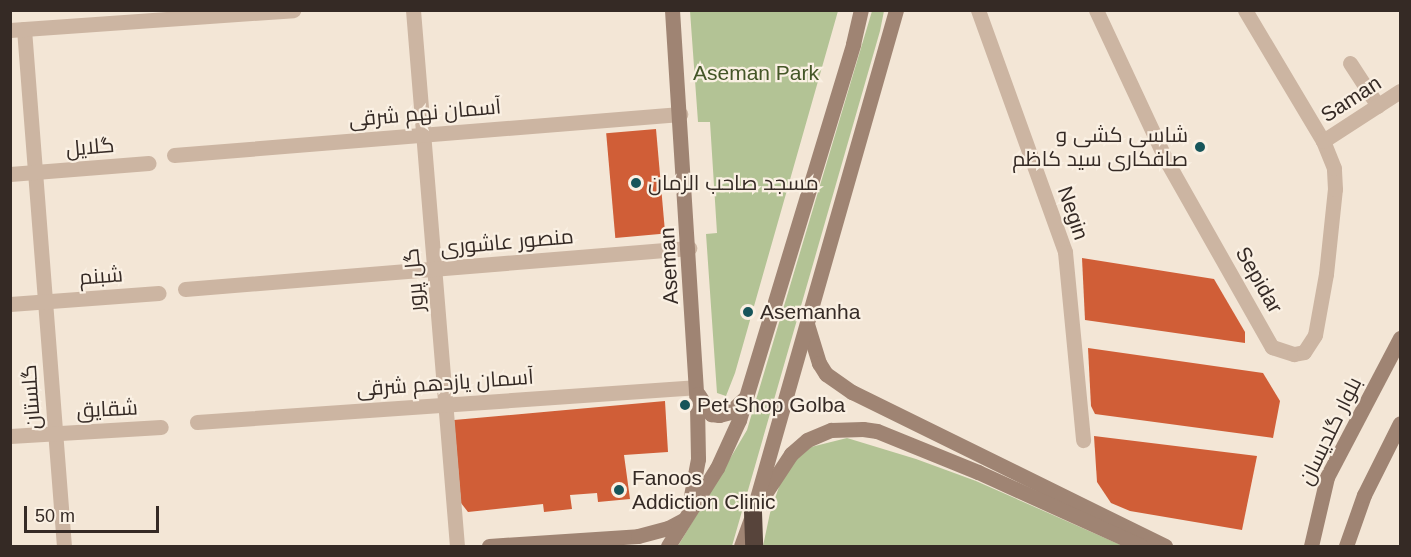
<!DOCTYPE html>
<html>
<head>
<meta charset="utf-8">
<style>
  body { margin:0 }
  #map { position:relative; width:1411px; height:557px; overflow:hidden; background:#f3e6d6; font-family:Helvetica,Cairo,sans-serif }
  div>[style] { position:absolute }
  [style*='--x'] { left:calc(var(--x)*1px); top:calc(var(--y)*1px); width:calc(var(--w)*1px); rotate:calc(var(--a)*1deg) }
  .green>* { inset:0; background:#b3c395 }
  .building>* { inset:0; background:#d05e37; transform-origin:0 0 }
  .street>* { height:15px; margin:-7.5px; padding:0 7.5px; transform-origin:7.5px; border-radius:7.5px; background:#ccb5a2 }
  .secondary>* { height:15px; margin:-7.5px; padding:0 7.5px; transform-origin:7.5px; border-radius:7.5px; background:#9f8473 }
  .highway>* { height:18px; margin:-9px; padding:0 9px; transform-origin:9px; border-radius:9px; background:#57443b }
  .dots>* { width:16px; height:16px; translate:-50% -50%; box-sizing:border-box; border:3px solid #faf0e3; border-radius:50% }
  span { translate:-50% -50%; white-space:nowrap; text-align:center; line-height:1.15; -webkit-text-stroke:4.5px #faf0e3; paint-order:stroke }
  .park-label { font-size:21px; color:#445627 }
  .street-label { font-size:21px; color:#352a25 }
  .poi-label { font-size:21px; color:#352a25 }
  .right { translate:-100% -50%; text-align:right }
  .left { translate:0 -50%; text-align:left }
  .frame { position:absolute; inset:0; border:12px solid #352a25; pointer-events:none }
  .scale { position:absolute; left:24px; top:506px; width:135px; height:27px; box-sizing:border-box; border:3px solid #352a25; border-top:0; padding-left:8px; font-size:18px; line-height:21px; white-space:nowrap; color:#352a25; -webkit-text-stroke:4px #faf0e3; paint-order:stroke }
</style>
</head>
<body>
<div id="map">
  <div class="green">
    <i style="clip-path:polygon(690px 11px,838px 11px,735px 373px,726px 396px,717px 393px,706px 234px,717px 233px,710px 122px,698px 122px)"></i>
    <i style="clip-path:polygon(872px 11px,884px 11px,880px 31px,732px 546px,678px 546px,747px 430px)"></i>
    <i style="clip-path:polygon(847px 438px,916px 459px,976px 481px,1123px 546px,763px 546px,770px 513px,782px 478px,791px 464px,811px 447px)"></i>
  </div>
  <div class="building">
    <i style="left:656px;top:129px;width:105px;height:50px;rotate:85deg"></i>
    <i style="clip-path:polygon(1082px 258px,1214px 279px,1245px 332px,1245px 343px,1085px 320px)"></i>
    <i style="clip-path:polygon(1088px 348px,1263px 373px,1280px 401px,1273px 438px,1095px 414px,1091px 406px)"></i>
    <i style="clip-path:polygon(665px 401px,668px 452px,624px 455px,630px 499px,598px 502px,597px 493px,570px 495px,572px 509px,544px 512px,543px 504px,468px 512px,461px 503px,454px 420px)"></i>
    <i style="clip-path:polygon(1094px 436px,1257px 456px,1242px 530px,1130px 511px,1111px 503px,1097px 482px)"></i>
  </div>
  <div class="street">
    <i style="--x:413;--y:10;--w:538;--a:85.31"></i>
    <i style="--x:978;--y:10;--w:257;--a:70.2"></i>
    <i style="--x:1065;--y:252;--w:189;--a:84.5"></i>
    <i style="--x:1096;--y:10;--w:166;--a:65"></i>
    <i style="--x:1166;--y:160;--w:215;--a:60.5"></i>
    <i style="--x:1272;--y:347;--w:23;--a:18"></i>
    <i style="--x:1294;--y:354;--w:10;--a:-11"></i>
    <i style="--x:1304;--y:352;--w:20;--a:-57"></i>
    <i style="--x:1315;--y:335;--w:62;--a:-79.8"></i>
    <i style="--x:1326;--y:274;--w:85;--a:-84"></i>
    <i style="--x:1335;--y:189;--w:21;--a:-93"></i>
    <i style="--x:1334;--y:168;--w:29;--a:-112"></i>
    <i style="--x:1323;--y:141;--w:152;--a:-120.8"></i>
    <i style="--x:24;--y:29;--w:519;--a:85.58"></i>
    <i style="--x:10;--y:30;--w:284;--a:-4"></i>
    <i style="--x:1350;--y:63;--w:51;--a:56.9"></i>
    <i style="--x:1323;--y:141;--w:92;--a:-33"></i>
    <i style="--x:174;--y:155;--w:508;--a:-4.63"></i>
    <i style="--x:10;--y:174;--w:139;--a:-4.5"></i>
    <i style="--x:185;--y:289;--w:506;--a:-4.65"></i>
    <i style="--x:10;--y:304;--w:149;--a:-4.2"></i>
    <i style="--x:197;--y:422;--w:499;--a:-4"></i>
    <i style="--x:10;--y:436;--w:151;--a:-3.4"></i>
  </div>
  <div class="secondary">
    <i style="--x:672;--y:10;--w:397;--a:86.4"></i>
    <i style="--x:697;--y:406;--w:53;--a:88.9"></i>
    <i style="--x:698;--y:459;--w:48;--a:100.8"></i>
    <i style="--x:807;--y:324;--w:41;--a:72.9"></i>
    <i style="--x:819;--y:363;--w:13;--a:58"></i>
    <i style="--x:826;--y:374;--w:32;--a:35"></i>
    <i style="--x:852;--y:392;--w:349;--a:26.2"></i>
    <i style="--x:698;--y:394;--w:24;--a:57"></i>
    <i style="--x:711;--y:414;--w:8;--a:7"></i>
    <i style="--x:719;--y:415;--w:11;--a:-15"></i>
    <i style="--x:730;--y:412;--w:19;--a:-43"></i>
    <i style="--x:764;--y:495;--w:49;--a:-56.6"></i>
    <i style="--x:791;--y:454;--w:21;--a:-41"></i>
    <i style="--x:807;--y:440;--w:26;--a:-23"></i>
    <i style="--x:831;--y:430;--w:32;--a:-2"></i>
    <i style="--x:863;--y:429;--w:14;--a:8"></i>
    <i style="--x:877;--y:431;--w:109;--a:22.1"></i>
    <i style="--x:978;--y:472;--w:179;--a:24.4"></i>
    <i style="--x:753;--y:512;--w:522;--a:-74.1"></i>
    <i style="--x:489;--y:546;--w:149;--a:-3.8"></i>
    <i style="--x:638;--y:536;--w:31;--a:-15"></i>
    <i style="--x:668;--y:528;--w:17;--a:-28"></i>
    <i style="--x:668;--y:546;--w:92;--a:-57.9"></i>
    <i style="--x:717;--y:468;--w:53;--a:-65.4"></i>
    <i style="--x:739;--y:420;--w:393;--a:-73.1"></i>
    <i style="--x:853;--y:44;--w:35;--a:-77"></i>
    <i style="--x:741;--y:546;--w:30;--a:-70"></i>
    <i style="--x:1311;--y:546;--w:71;--a:-76.9"></i>
    <i style="--x:1327;--y:477;--w:157;--a:-62.3"></i>
    <i style="--x:1346;--y:546;--w:54;--a:-70.6"></i>
    <i style="--x:1364;--y:495;--w:80;--a:-63.4"></i>
  </div>
  <div class="highway">
    <i style="--x:753;--y:512;--w:34;--a:88"></i>
  </div>
  <div class="dots">
    <i style="left:1200px;top:147px;background:#17555a"></i>
    <i style="left:636px;top:183px;background:#17555a"></i>
    <i style="left:748px;top:312px;background:#17555a"></i>
    <i style="left:685px;top:405px;background:#17555a"></i>
    <i style="left:619px;top:490px;background:#17555a"></i>
  </div>
  <div class="park-label">
    <span style="left:756px;top:73px">Aseman Park</span>
  </div>
  <div class="street-label">
    <span style="left:1351px;top:99px;rotate:-33deg">Saman</span>
    <span style="left:425px;top:113px;rotate:-5deg">آسمان نهم شرقی</span>
    <span style="left:90px;top:147px;rotate:-5deg">گلایل</span>
    <span style="left:1073px;top:213px;rotate:71deg">Negin</span>
    <span style="left:507px;top:242px;rotate:-5deg">منصور عاشوری</span>
    <span style="left:669px;top:266px;rotate:-93deg">Aseman</span>
    <span style="left:101px;top:276px;rotate:-4deg">شبنم</span>
    <span style="left:414px;top:280px;rotate:-95deg">گل پرور</span>
    <span style="left:1259px;top:280px;rotate:60deg">Sepidar</span>
    <span style="left:445px;top:383px;rotate:-4deg">آسمان یازدهم شرقی</span>
    <span style="left:31px;top:397px;rotate:-94deg">گلستان</span>
    <span style="left:107px;top:409px;rotate:-3deg">شقایق</span>
    <span style="left:1330px;top:431px;rotate:-64deg">بلوار گلدیسان</span>
  </div>
  <div class="poi-label">
    <span class="right" style="left:1188px;top:147px">شاسی کشی و<br>صافکاری سید کاظم</span>
    <span class="left" style="left:648px;top:183px">مسجد صاحب الزمان</span>
    <span class="left" style="left:760px;top:312px">Asemanha</span>
    <span class="left" style="left:697px;top:405px">Pet Shop Golba</span>
    <span class="left" style="left:632px;top:490px">Fanoos<br>Addiction Clinic</span>
  </div>
  <div class="frame"></div>
  <div class="scale">50 m</div>
</div>
</body>
</html>
